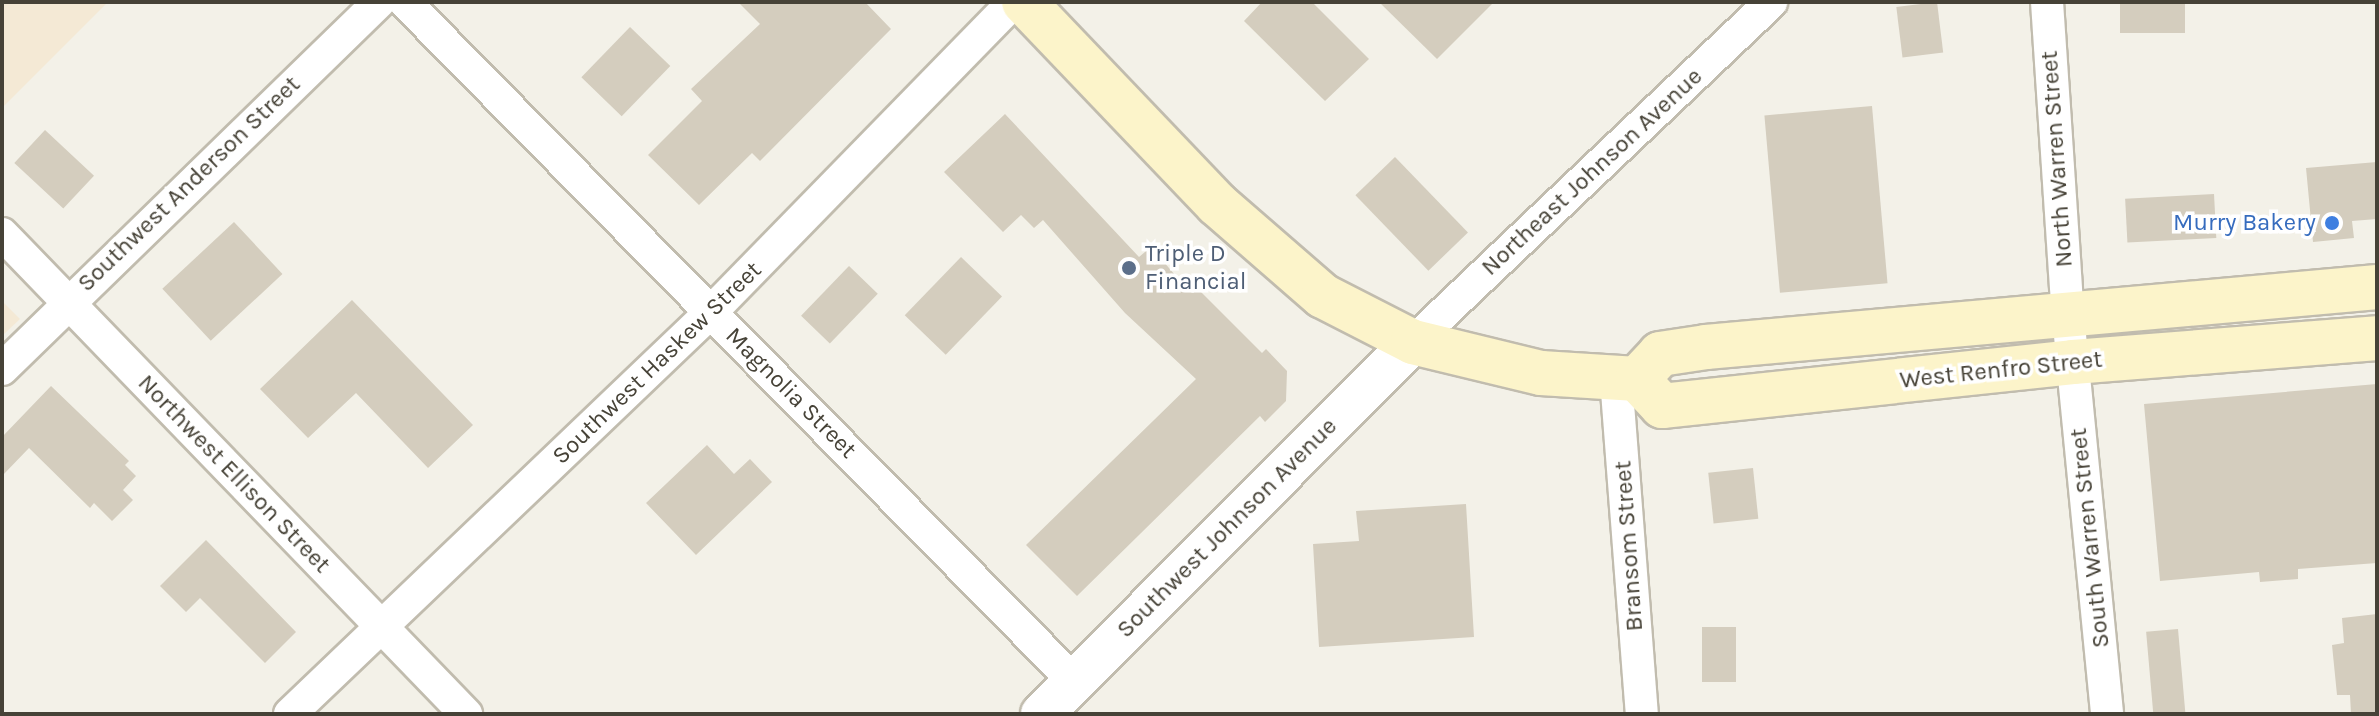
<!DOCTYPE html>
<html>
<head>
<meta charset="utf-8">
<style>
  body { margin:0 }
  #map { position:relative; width:2379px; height:716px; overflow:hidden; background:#f3f1e8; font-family:Karla,sans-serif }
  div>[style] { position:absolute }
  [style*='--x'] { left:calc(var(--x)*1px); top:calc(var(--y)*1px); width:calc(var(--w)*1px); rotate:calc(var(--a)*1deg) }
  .commercial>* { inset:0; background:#f4e9d5 }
  .building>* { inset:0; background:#d4cdbe; transform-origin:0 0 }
  .roads { filter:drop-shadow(2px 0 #c1bcae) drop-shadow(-2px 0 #c1bcae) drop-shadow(0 2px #c1bcae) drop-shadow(0 -2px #c1bcae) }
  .minor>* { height:32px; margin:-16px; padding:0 16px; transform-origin:16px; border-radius:16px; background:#fff }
  .tertiary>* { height:42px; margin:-21px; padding:0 21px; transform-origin:21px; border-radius:21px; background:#fff }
  .secondary>* { height:44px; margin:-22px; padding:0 22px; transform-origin:22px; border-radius:22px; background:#fcf4ca }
  .dots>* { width:22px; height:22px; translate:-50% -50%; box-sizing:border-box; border:4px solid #fff; border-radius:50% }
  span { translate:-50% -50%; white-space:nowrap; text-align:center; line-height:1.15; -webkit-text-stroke:7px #fff; paint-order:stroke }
  .street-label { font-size:24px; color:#464237 }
  .shop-label { font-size:24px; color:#366cbe }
  .right { translate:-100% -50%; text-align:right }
  .service-label { font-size:24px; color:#4e5e75 }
  .left { translate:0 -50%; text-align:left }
  .frame { position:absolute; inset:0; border:4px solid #464237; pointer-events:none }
</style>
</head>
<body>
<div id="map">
  <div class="commercial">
    <i style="clip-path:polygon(2px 2px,108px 2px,2px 108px)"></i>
    <i style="clip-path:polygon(2px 301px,20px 319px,2px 336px)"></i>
  </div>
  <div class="building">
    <i style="clip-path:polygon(738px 2px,865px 2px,891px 29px,760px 161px,752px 153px,699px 205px,648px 155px,702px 101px,691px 89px,760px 24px)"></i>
    <i style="clip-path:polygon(1262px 2px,1312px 2px,1369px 59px,1325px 101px,1244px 21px)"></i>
    <i style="clip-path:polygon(1379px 2px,1494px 2px,1437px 59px)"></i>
    <i style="left:1937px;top:2px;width:51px;height:41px;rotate:83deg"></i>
    <i style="left:2120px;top:2px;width:65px;height:31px"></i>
    <i style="left:630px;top:27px;width:56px;height:70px;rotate:44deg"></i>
    <i style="left:1872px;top:106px;width:178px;height:108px;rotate:85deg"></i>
    <i style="clip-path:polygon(1005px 114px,1139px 257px,1151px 247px,1181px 282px,1186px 277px,1262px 353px,1266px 349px,1287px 371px,1286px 401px,1265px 422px,1260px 416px,1077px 596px,1026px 545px,1196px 379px,1125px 313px,1043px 220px,1034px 228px,1021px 215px,1003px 232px,944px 172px)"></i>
    <i style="left:45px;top:130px;width:67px;height:45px;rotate:43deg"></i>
    <i style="left:1395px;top:157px;width:105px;height:55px;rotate:46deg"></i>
    <i style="clip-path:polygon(2377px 162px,2377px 219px,2352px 221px,2354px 238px,2313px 242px,2306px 168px)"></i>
    <i style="left:2214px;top:194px;width:44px;height:89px;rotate:87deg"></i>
    <i style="left:234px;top:222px;width:71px;height:98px;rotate:47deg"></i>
    <i style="left:961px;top:257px;width:57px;height:81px;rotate:44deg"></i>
    <i style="left:849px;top:266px;width:40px;height:69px;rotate:44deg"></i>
    <i style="clip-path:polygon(352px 300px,473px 425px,428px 468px,356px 393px,308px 438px,260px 389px)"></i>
    <i style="clip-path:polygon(2377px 384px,2377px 563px,2298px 569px,2298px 579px,2260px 582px,2259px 572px,2160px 581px,2144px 404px)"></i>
    <i style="clip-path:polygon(51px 386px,129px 461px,125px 465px,136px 476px,123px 490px,133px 500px,112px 521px,94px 503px,90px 508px,29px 448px,2px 476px,2px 437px)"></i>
    <i style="clip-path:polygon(707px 445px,734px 474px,750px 459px,772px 482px,696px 555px,646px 503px)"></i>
    <i style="left:1753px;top:468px;width:51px;height:45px;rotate:84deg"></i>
    <i style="clip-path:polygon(1466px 504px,1474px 637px,1319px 647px,1313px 544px,1359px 541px,1356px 511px)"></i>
    <i style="clip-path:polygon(206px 540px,296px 632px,265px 663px,200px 598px,186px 612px,160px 586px)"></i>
    <i style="clip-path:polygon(2377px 614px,2377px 714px,2351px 714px,2350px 695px,2337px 695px,2332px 645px,2344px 643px,2342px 618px)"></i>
    <i style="left:1702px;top:627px;width:34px;height:55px"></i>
    <i style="left:2178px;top:629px;width:85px;height:32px;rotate:85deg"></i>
  </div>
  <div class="roads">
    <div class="minor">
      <i style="--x:405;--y:2;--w:953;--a:45.43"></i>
      <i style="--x:2047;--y:2;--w:314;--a:86.2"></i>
      <i style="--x:2068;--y:315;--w:401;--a:84.4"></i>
      <i style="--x:2;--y:234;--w:668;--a:45.97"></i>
      <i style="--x:1413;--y:342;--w:494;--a:-43.5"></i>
      <i style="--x:2;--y:369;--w:526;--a:-44.23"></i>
      <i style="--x:1616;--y:378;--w:337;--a:85.6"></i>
      <i style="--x:290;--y:714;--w:582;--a:-43.68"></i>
      <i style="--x:711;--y:312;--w:433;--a:-45.7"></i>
    </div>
    <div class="tertiary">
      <i style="--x:1042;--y:714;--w:525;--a:-45.08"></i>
    </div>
    <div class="secondary">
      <i style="--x:1024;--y:2;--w:279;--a:46.3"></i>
      <i style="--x:1217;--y:204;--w:140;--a:41"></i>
      <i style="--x:1323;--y:296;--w:101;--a:27.1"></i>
      <i style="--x:1413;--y:342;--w:132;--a:13.6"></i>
      <i style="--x:1541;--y:373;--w:96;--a:3.6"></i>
      <i style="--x:1637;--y:379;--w:37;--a:47"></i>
      <i style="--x:1662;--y:406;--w:413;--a:-6.1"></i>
      <i style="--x:2073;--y:362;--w:305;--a:-4.5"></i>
      <i style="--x:1637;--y:379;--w:34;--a:-47"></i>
      <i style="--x:1660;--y:354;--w:47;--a:-8.7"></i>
      <i style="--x:1706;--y:347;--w:674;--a:-5.11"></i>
    </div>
  </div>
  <div class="dots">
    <i style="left:2332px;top:223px;background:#3f7fe0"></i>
    <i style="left:1129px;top:268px;background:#5c6f8a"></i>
  </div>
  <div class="street-label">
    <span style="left:2057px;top:159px;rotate:-94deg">North Warren Street</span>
    <span style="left:1592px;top:172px;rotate:-43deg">Northeast Johnson Avenue</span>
    <span style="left:189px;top:184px;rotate:-44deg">Southwest Anderson Street</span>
    <span style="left:657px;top:363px;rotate:-44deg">Southwest Haskew Street</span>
    <span style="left:2001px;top:370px;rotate:-6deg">West Renfro Street</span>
    <span style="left:791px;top:393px;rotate:45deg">Magnolia Street</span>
    <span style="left:234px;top:474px;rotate:46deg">Northwest Ellison Street</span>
    <span style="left:1227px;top:528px;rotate:-45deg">Southwest Johnson Avenue</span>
    <span style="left:2090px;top:538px;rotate:-96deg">South Warren Street</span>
    <span style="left:1629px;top:546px;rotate:-94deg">Bransom Street</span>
  </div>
  <div class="shop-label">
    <span class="right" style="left:2316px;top:223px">Murry Bakery</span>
  </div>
  <div class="service-label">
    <span class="left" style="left:1145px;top:268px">Triple D<br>Financial</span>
  </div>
  <div class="frame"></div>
</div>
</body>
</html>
